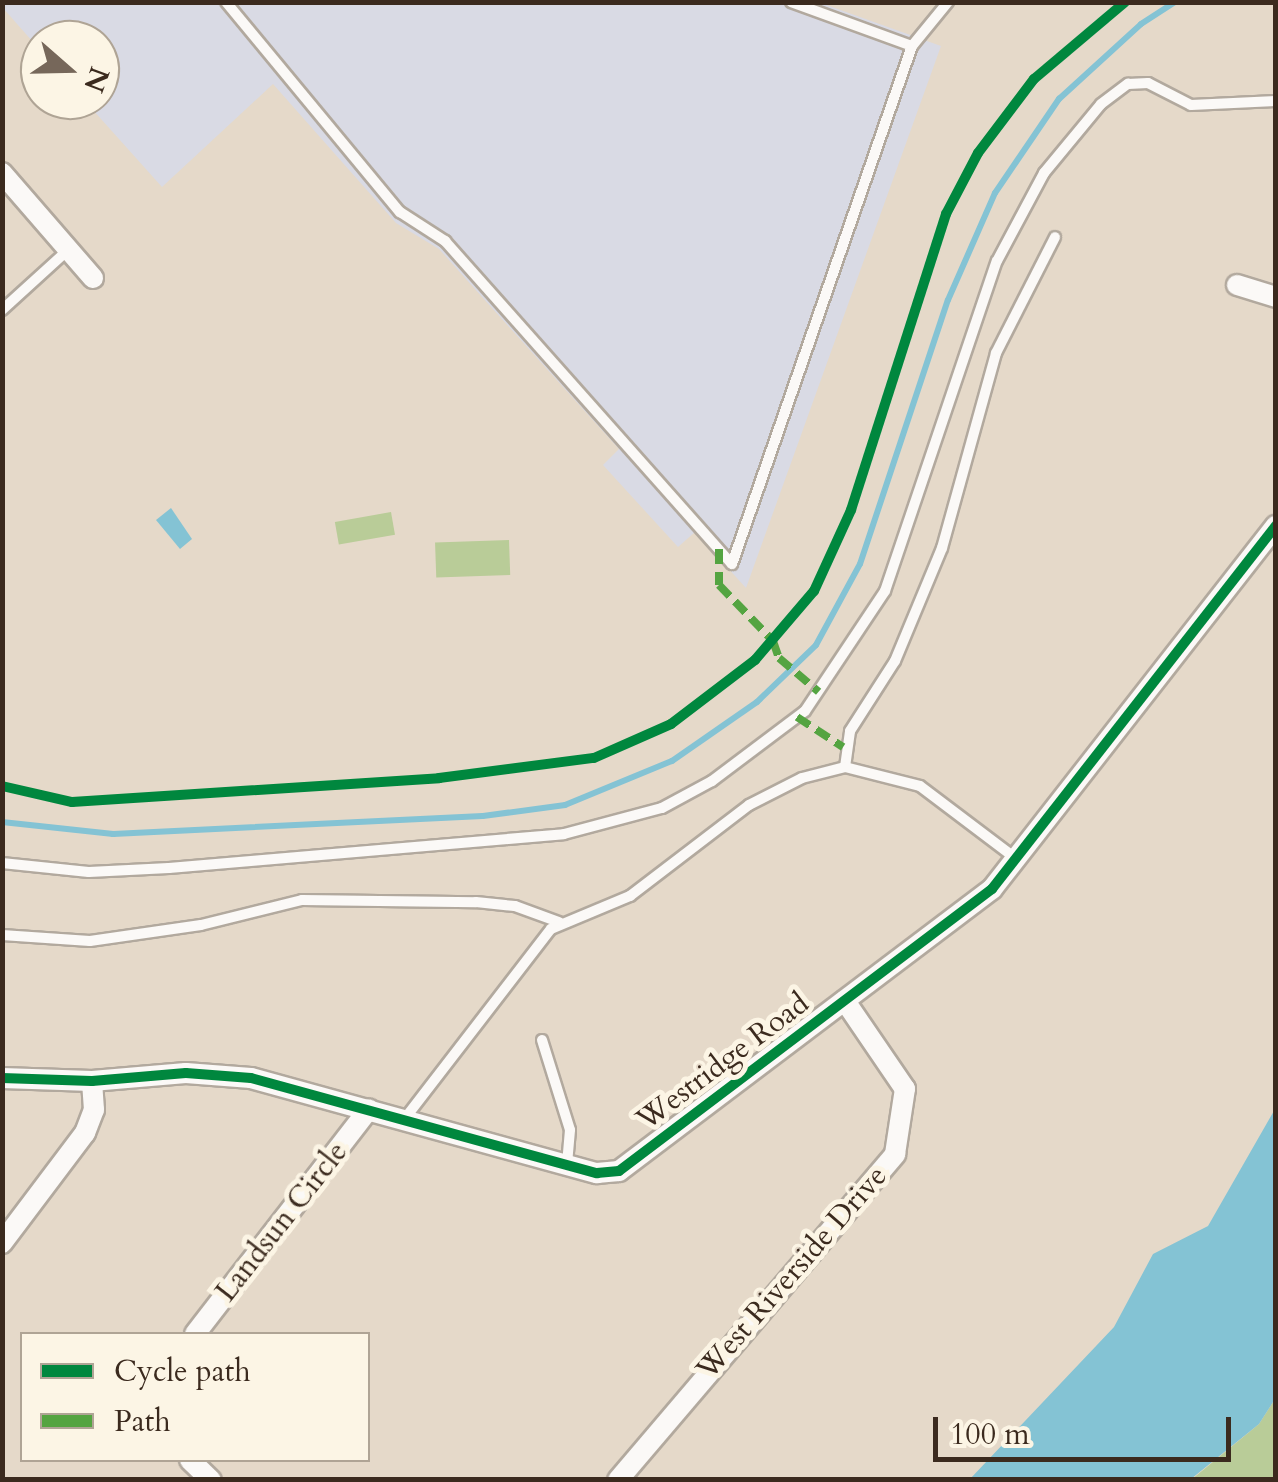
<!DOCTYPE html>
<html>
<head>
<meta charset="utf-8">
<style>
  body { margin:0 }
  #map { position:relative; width:1278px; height:1482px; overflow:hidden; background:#e5d9c9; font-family:Cardo,serif }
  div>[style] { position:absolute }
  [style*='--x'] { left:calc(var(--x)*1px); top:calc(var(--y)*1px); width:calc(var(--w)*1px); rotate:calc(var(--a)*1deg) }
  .built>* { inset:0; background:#d9dae4 }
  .green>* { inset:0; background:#b9cc98; transform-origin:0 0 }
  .water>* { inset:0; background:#84c3d4 }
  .stream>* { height:6px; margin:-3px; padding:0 3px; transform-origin:3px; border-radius:3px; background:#84c3d4 }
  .roads { filter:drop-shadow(2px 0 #b2a99e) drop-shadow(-2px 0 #b2a99e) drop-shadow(0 2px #b2a99e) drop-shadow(0 -2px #b2a99e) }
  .service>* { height:10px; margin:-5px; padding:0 5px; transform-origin:5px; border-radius:5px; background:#fbf9f7 }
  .minor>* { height:20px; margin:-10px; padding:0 10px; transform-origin:10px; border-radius:10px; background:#fbf9f7 }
  .quiet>* { height:8px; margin-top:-4px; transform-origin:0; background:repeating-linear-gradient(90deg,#54a441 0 15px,transparent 0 23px) }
  .cycleway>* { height:10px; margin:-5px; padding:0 5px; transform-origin:5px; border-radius:5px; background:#00873e }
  span { translate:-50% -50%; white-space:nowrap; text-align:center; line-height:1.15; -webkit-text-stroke:10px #fcf5e5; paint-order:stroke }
  .street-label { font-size:30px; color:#3b2a1e }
  .frame { position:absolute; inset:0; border:5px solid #3b2a1e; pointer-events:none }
  .legend { position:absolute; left:20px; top:1332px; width:350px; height:130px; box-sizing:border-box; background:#fcf5e5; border:2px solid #afa495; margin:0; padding:12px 18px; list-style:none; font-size:30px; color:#3b2a1e }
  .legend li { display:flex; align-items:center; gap:20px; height:50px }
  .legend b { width:50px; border:2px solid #afa495 }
  .north { position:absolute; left:20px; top:20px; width:100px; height:100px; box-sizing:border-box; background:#fcf5e5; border:2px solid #afa495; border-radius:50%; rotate:110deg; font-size:28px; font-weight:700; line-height:40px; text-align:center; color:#3b2a1e }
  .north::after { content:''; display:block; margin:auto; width:35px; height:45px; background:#76675a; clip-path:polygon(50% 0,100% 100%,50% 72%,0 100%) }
  .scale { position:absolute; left:933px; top:1417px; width:298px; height:45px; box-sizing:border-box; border:5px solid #3b2a1e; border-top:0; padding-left:12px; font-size:30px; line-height:35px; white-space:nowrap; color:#3b2a1e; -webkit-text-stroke:8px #fcf5e5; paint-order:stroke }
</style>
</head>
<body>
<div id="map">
  <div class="built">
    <i style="clip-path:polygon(818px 2px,941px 46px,746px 588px,695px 532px,678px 547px,603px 465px,619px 449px,439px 249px,396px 223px,273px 84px,162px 187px,84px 100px,100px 100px,100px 40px,40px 40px,40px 50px,3px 8px,2px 3px)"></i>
  </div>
  <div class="green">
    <i style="left:391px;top:512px;width:23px;height:57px;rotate:80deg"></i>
    <i style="left:509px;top:540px;width:35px;height:74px;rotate:88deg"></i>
    <i style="clip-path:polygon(1275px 1399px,1275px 1479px,1191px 1480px,1259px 1424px)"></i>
  </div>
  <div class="water">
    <i style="clip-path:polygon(171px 508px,192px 539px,180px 549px,156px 520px)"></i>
    <i style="clip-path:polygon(1275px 1109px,1275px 1399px,1259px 1424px,1191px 1479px,970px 1479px,1114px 1327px,1153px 1254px,1208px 1226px)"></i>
  </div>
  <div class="stream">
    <i style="--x:2;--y:822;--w:112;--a:6.2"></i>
    <i style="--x:113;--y:834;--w:370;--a:-2.8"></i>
    <i style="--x:483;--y:816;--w:83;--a:-7.6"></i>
    <i style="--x:565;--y:805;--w:116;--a:-22.4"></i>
    <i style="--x:672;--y:761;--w:103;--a:-34.8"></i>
    <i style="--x:757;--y:702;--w:82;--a:-44"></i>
    <i style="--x:816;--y:645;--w:92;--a:-61.5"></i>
    <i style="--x:860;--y:564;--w:278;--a:-71.6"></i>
    <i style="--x:948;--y:300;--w:117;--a:-66.3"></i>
    <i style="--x:995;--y:193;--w:114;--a:-55.8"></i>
    <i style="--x:1059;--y:99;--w:111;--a:-42.4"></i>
    <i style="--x:1141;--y:24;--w:40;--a:-32.9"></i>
  </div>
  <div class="roads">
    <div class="service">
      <i style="--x:226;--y:2;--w:273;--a:50.4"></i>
      <i style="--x:400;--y:212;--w:54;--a:32.8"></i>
      <i style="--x:445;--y:241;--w:432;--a:48.4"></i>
      <i style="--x:732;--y:564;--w:548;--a:-70.84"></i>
      <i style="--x:912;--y:46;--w:57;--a:-50.7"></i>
      <i style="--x:791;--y:2;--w:129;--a:20"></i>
      <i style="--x:2;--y:310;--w:89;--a:-42.3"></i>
      <i style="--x:845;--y:767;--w:36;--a:-82"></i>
      <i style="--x:850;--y:731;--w:83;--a:-57.3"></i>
      <i style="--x:895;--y:661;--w:122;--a:-67.4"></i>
      <i style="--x:942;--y:548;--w:202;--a:-74.5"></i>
      <i style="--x:996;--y:353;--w:130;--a:-63"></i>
      <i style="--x:2;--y:863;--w:87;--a:5.9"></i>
      <i style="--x:89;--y:872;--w:80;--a:-2.9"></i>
      <i style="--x:169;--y:868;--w:396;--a:-4.9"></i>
      <i style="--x:564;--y:834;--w:101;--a:-14.9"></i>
      <i style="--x:662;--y:808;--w:57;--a:-28.4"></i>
      <i style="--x:712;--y:781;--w:116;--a:-37"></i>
      <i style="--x:805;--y:711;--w:144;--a:-56.3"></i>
      <i style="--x:885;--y:591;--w:348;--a:-71.3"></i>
      <i style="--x:997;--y:261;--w:100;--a:-61.9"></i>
      <i style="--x:1044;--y:173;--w:89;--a:-50.4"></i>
      <i style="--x:1101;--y:104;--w:34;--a:-37"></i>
      <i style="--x:1128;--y:84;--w:20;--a:-3"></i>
      <i style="--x:1148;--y:83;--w:48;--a:27.1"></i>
      <i style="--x:1191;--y:105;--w:85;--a:-2.7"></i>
      <i style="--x:2;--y:935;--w:88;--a:3.9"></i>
      <i style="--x:90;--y:941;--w:112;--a:-8.2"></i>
      <i style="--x:201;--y:925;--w:104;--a:-13.9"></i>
      <i style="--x:302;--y:900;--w:174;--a:0.7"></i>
      <i style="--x:476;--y:902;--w:39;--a:6"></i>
      <i style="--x:515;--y:906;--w:47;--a:20"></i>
      <i style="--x:542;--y:1040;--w:94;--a:72.7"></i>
      <i style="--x:570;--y:1130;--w:33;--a:95"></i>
      <i style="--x:406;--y:1117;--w:237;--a:-52.4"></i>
      <i style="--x:551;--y:929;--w:86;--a:-22.7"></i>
      <i style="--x:630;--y:896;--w:150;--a:-37.4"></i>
      <i style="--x:749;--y:805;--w:59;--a:-27"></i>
      <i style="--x:802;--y:778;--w:44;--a:-14.3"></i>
      <i style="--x:845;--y:767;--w:77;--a:14.2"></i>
      <i style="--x:920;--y:786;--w:124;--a:37.1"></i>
    </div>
    <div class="minor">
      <i style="--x:2;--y:173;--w:139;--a:49.1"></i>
      <i style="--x:1237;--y:285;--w:41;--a:17.1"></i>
      <i style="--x:2;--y:1078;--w:90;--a:1.9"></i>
      <i style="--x:92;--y:1081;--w:94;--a:-4.9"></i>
      <i style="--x:186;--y:1073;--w:65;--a:4.4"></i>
      <i style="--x:251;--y:1078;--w:359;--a:15.4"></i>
      <i style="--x:597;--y:1173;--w:22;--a:-5"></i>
      <i style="--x:619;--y:1171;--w:468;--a:-37.1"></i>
      <i style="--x:992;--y:889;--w:461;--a:-52"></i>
      <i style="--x:2;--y:1243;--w:138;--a:-53"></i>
      <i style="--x:85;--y:1133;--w:25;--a:-69"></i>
      <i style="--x:94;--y:1110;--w:29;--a:-94"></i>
      <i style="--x:195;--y:1334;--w:284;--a:-52.3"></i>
      <i style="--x:190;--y:1460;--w:29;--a:44"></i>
      <i style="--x:618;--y:1480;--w:428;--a:-49.6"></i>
      <i style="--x:895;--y:1154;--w:66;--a:-81.3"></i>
      <i style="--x:905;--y:1089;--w:107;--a:-124.3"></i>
    </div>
  </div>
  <div class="quiet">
    <i style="--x:719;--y:549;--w:36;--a:90"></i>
    <i style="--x:719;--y:585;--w:78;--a:46"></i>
    <i style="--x:773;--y:641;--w:18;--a:71"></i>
    <i style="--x:779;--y:658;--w:52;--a:40.4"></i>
    <i style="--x:797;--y:717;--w:55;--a:33.1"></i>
  </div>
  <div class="cycleway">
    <i style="--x:2;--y:786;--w:72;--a:12.9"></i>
    <i style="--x:72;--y:802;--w:368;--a:-3.7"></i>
    <i style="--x:439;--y:778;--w:156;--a:-7.4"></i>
    <i style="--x:594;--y:758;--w:84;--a:-23.8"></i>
    <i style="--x:671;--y:724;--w:106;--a:-37.3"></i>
    <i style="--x:755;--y:660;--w:91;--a:-49.5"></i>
    <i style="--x:814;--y:591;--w:89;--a:-65.4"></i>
    <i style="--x:851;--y:510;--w:311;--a:-72.2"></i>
    <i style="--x:946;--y:214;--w:69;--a:-62.3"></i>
    <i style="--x:978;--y:153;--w:93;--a:-52.9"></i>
    <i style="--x:1034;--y:79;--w:119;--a:-40.2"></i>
    <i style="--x:2;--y:1078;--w:90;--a:1.9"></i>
    <i style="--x:92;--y:1081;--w:94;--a:-4.9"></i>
    <i style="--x:186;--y:1073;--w:65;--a:4.4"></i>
    <i style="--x:251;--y:1078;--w:359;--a:15.4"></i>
    <i style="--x:597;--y:1173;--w:22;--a:-5"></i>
    <i style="--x:619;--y:1171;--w:468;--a:-37.1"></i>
    <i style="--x:992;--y:889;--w:461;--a:-52"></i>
  </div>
  <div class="street-label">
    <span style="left:723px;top:1062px;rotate:-37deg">Westridge Road</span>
    <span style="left:282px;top:1222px;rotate:-52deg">Landsun Circle</span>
    <span style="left:792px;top:1273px;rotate:-49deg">West Riverside Drive</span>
  </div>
  <div class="frame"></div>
  <ul class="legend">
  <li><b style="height:12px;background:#00873e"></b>Cycle path</li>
  <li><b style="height:12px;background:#54a441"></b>Path</li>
  </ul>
  <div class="north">N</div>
  <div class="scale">100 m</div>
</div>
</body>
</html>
